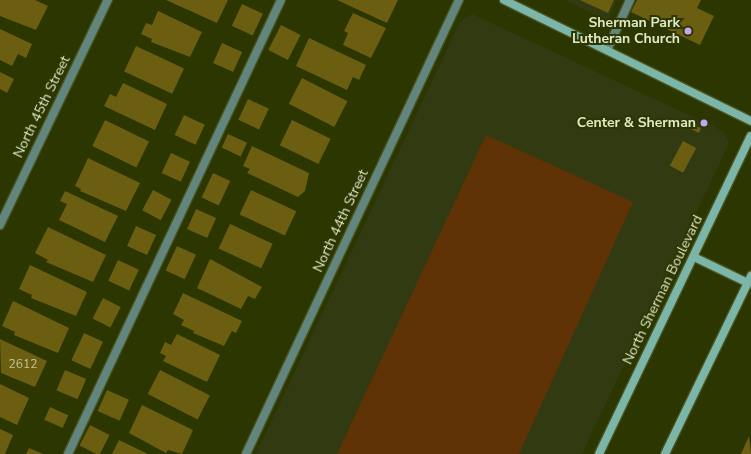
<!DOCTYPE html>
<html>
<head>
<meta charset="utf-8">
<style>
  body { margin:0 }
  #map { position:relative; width:751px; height:454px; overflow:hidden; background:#2c3600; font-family:"Nunito Sans",sans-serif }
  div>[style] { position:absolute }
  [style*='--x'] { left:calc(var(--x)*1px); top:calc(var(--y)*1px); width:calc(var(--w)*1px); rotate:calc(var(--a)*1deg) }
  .built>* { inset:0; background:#323a12 }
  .green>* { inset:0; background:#5f3305 }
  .building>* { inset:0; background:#6b5e10; transform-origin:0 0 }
  .roads { filter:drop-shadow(1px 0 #495320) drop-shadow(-1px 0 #495320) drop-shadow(0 1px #495320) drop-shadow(0 -1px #495320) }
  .lane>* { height:8px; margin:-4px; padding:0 4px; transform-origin:4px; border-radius:4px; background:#62867e }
  .street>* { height:8px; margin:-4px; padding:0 4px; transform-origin:4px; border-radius:4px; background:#62867e }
  .secondary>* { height:8px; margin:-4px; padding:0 4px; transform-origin:4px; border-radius:4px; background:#7bb6a9 }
  .dots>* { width:11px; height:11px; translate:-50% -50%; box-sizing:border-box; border:2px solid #2c3600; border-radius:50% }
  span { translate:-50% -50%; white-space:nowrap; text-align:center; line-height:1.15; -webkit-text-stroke:4px #2c3600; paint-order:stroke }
  .number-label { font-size:12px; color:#c3c699 }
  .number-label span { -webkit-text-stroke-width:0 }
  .poi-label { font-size:14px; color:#e0e9c7; font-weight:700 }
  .right { translate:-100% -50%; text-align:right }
  .street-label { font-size:14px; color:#e0e9c7 }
</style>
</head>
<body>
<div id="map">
  <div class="built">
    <i style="clip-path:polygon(565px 0,617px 0,608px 21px)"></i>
    <i style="clip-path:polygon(472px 14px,723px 131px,729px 143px,582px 454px,256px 454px,460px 22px)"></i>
  </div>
  <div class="green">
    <i style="clip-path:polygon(486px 135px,633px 202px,519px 454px,337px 454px)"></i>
  </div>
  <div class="building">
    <i style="clip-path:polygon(0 0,35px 0,48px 6px,36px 30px,0 16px)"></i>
    <i style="clip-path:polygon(166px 0,228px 0,217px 23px)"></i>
    <i style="clip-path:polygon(337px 0,398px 0,387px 23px)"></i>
    <i style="clip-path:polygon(580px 0,614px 0,608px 13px)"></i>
    <i style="clip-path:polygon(637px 0,701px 0,697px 8px,714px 16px,700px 45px,631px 12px)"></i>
    <i style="left:242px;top:4px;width:23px;height:24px;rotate:25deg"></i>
    <i style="clip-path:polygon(158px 11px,202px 32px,190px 57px,151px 42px,152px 39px,141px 34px,146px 23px,152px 25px)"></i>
    <i style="clip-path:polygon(353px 13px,386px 28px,371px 58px,343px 45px,348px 33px,344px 31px)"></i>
    <i style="left:281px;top:25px;width:22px;height:28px;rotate:27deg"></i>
    <i style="clip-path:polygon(0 29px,32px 44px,26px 58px,18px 54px,12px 66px,0 60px)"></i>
    <i style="clip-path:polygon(309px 38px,366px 65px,359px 80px,353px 77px,347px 90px,296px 66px)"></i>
    <i style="left:222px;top:43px;width:22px;height:22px;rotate:24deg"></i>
    <i style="left:136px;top:46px;width:53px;height:28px;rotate:25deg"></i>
    <i style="clip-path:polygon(0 72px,14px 79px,7px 93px,0 89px)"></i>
    <i style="left:302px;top:78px;width:51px;height:29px;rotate:27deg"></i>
    <i style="clip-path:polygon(123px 83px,167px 104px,155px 130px,104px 106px,110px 94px,116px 97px)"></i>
    <i style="left:248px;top:99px;width:23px;height:23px;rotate:25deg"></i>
    <i style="left:184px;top:115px;width:23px;height:22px;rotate:25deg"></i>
    <i style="left:105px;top:120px;width:49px;height:29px;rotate:26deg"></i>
    <i style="left:292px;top:120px;width:43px;height:28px;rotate:26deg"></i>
    <i style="clip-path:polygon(691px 124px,701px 128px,699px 133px,689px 128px)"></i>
    <i style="left:228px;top:134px;width:21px;height:15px;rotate:25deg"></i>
    <i style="left:683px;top:141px;width:15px;height:28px;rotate:28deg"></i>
    <i style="clip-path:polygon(252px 146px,309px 173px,305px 191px,298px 197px,247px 173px,250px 169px,243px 166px)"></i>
    <i style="left:171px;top:153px;width:21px;height:22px;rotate:25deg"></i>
    <i style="clip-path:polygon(88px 158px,140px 183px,126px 211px,80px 191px,81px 189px,75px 186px)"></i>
    <i style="left:213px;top:173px;width:19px;height:27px;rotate:25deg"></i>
    <i style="left:153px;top:190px;width:21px;height:23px;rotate:28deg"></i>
    <i style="left:251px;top:190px;width:50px;height:27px;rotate:25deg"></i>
    <i style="clip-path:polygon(65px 191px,118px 216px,105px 242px,59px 220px,67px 204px,60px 201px)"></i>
    <i style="left:196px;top:209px;width:22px;height:22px;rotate:24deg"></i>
    <i style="left:230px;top:224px;width:47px;height:27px;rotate:25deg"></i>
    <i style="left:136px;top:226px;width:22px;height:22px;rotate:24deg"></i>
    <i style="clip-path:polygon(48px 227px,106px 255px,93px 282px,46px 262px,48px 260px,35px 253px)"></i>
    <i style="left:177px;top:246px;width:21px;height:27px;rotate:25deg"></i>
    <i style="clip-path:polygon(210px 259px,262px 287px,255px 299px,248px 296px,241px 309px,197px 288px)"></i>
    <i style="left:118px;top:260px;width:23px;height:23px;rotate:25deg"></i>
    <i style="clip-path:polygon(30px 265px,87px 292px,76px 316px,31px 298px,32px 295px,19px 289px)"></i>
    <i style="clip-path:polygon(183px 293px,242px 321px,236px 333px,232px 331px,224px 346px,193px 333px,194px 331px,181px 325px,184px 320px,173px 314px)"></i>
    <i style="left:103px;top:298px;width:20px;height:23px;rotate:27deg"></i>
    <i style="clip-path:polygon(13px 301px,69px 328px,58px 353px,14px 335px,15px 332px,2px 326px)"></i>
    <i style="left:84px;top:333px;width:21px;height:30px;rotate:25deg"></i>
    <i style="clip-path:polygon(177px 334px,220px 355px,207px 382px,163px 361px,166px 356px,160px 353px,165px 342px,171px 345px)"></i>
    <i style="clip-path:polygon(0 339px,47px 361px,35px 387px,1px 373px)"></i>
    <i style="left:65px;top:370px;width:23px;height:22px;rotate:23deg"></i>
    <i style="left:160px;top:370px;width:56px;height:27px;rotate:27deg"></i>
    <i style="clip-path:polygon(0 384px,29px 398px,17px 425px,0 417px)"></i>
    <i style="left:107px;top:390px;width:24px;height:23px;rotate:24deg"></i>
    <i style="clip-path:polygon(142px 405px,193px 430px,182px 454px,168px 450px,166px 453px,129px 433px)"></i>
    <i style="left:50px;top:407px;width:20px;height:14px;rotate:24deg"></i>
    <i style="left:90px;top:425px;width:22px;height:23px;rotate:27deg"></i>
    <i style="clip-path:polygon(0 429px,13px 435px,5px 454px,0 454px)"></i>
    <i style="clip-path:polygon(749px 436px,751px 454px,741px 454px)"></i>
    <i style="clip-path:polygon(119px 440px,148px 454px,112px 454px)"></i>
    <i style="clip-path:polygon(29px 448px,43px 454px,26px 454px)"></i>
  </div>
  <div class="roads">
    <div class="lane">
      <i style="--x:607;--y:50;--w:55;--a:-65.3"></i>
      <i style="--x:68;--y:454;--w:501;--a:-64.87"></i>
    </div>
    <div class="street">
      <i style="--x:0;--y:225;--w:250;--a:-64.4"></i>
      <i style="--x:246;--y:454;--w:501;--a:-64.87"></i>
    </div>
    <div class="secondary">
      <i style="--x:504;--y:0;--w:275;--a:26.1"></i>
      <i style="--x:694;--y:257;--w:60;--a:25.7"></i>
      <i style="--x:599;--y:454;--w:352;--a:-64.5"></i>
      <i style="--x:665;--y:454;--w:198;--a:-64.2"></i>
    </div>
  </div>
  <div class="dots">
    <i style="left:688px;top:31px;background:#c1a8f3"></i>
    <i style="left:704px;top:123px;background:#c1a8f3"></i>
  </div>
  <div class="number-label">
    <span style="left:23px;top:365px">2612</span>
  </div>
  <div class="poi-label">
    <span class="right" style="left:680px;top:31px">Sherman Park<br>Lutheran Church</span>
    <span class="right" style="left:696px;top:123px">Center &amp; Sherman</span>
  </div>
  <div class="street-label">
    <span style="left:42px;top:107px;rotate:-64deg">North 45th Street</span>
    <span style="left:341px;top:221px;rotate:-65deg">North 44th Street</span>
    <span style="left:663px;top:290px;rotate:-64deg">North Sherman Boulevard</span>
  </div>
</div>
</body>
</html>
